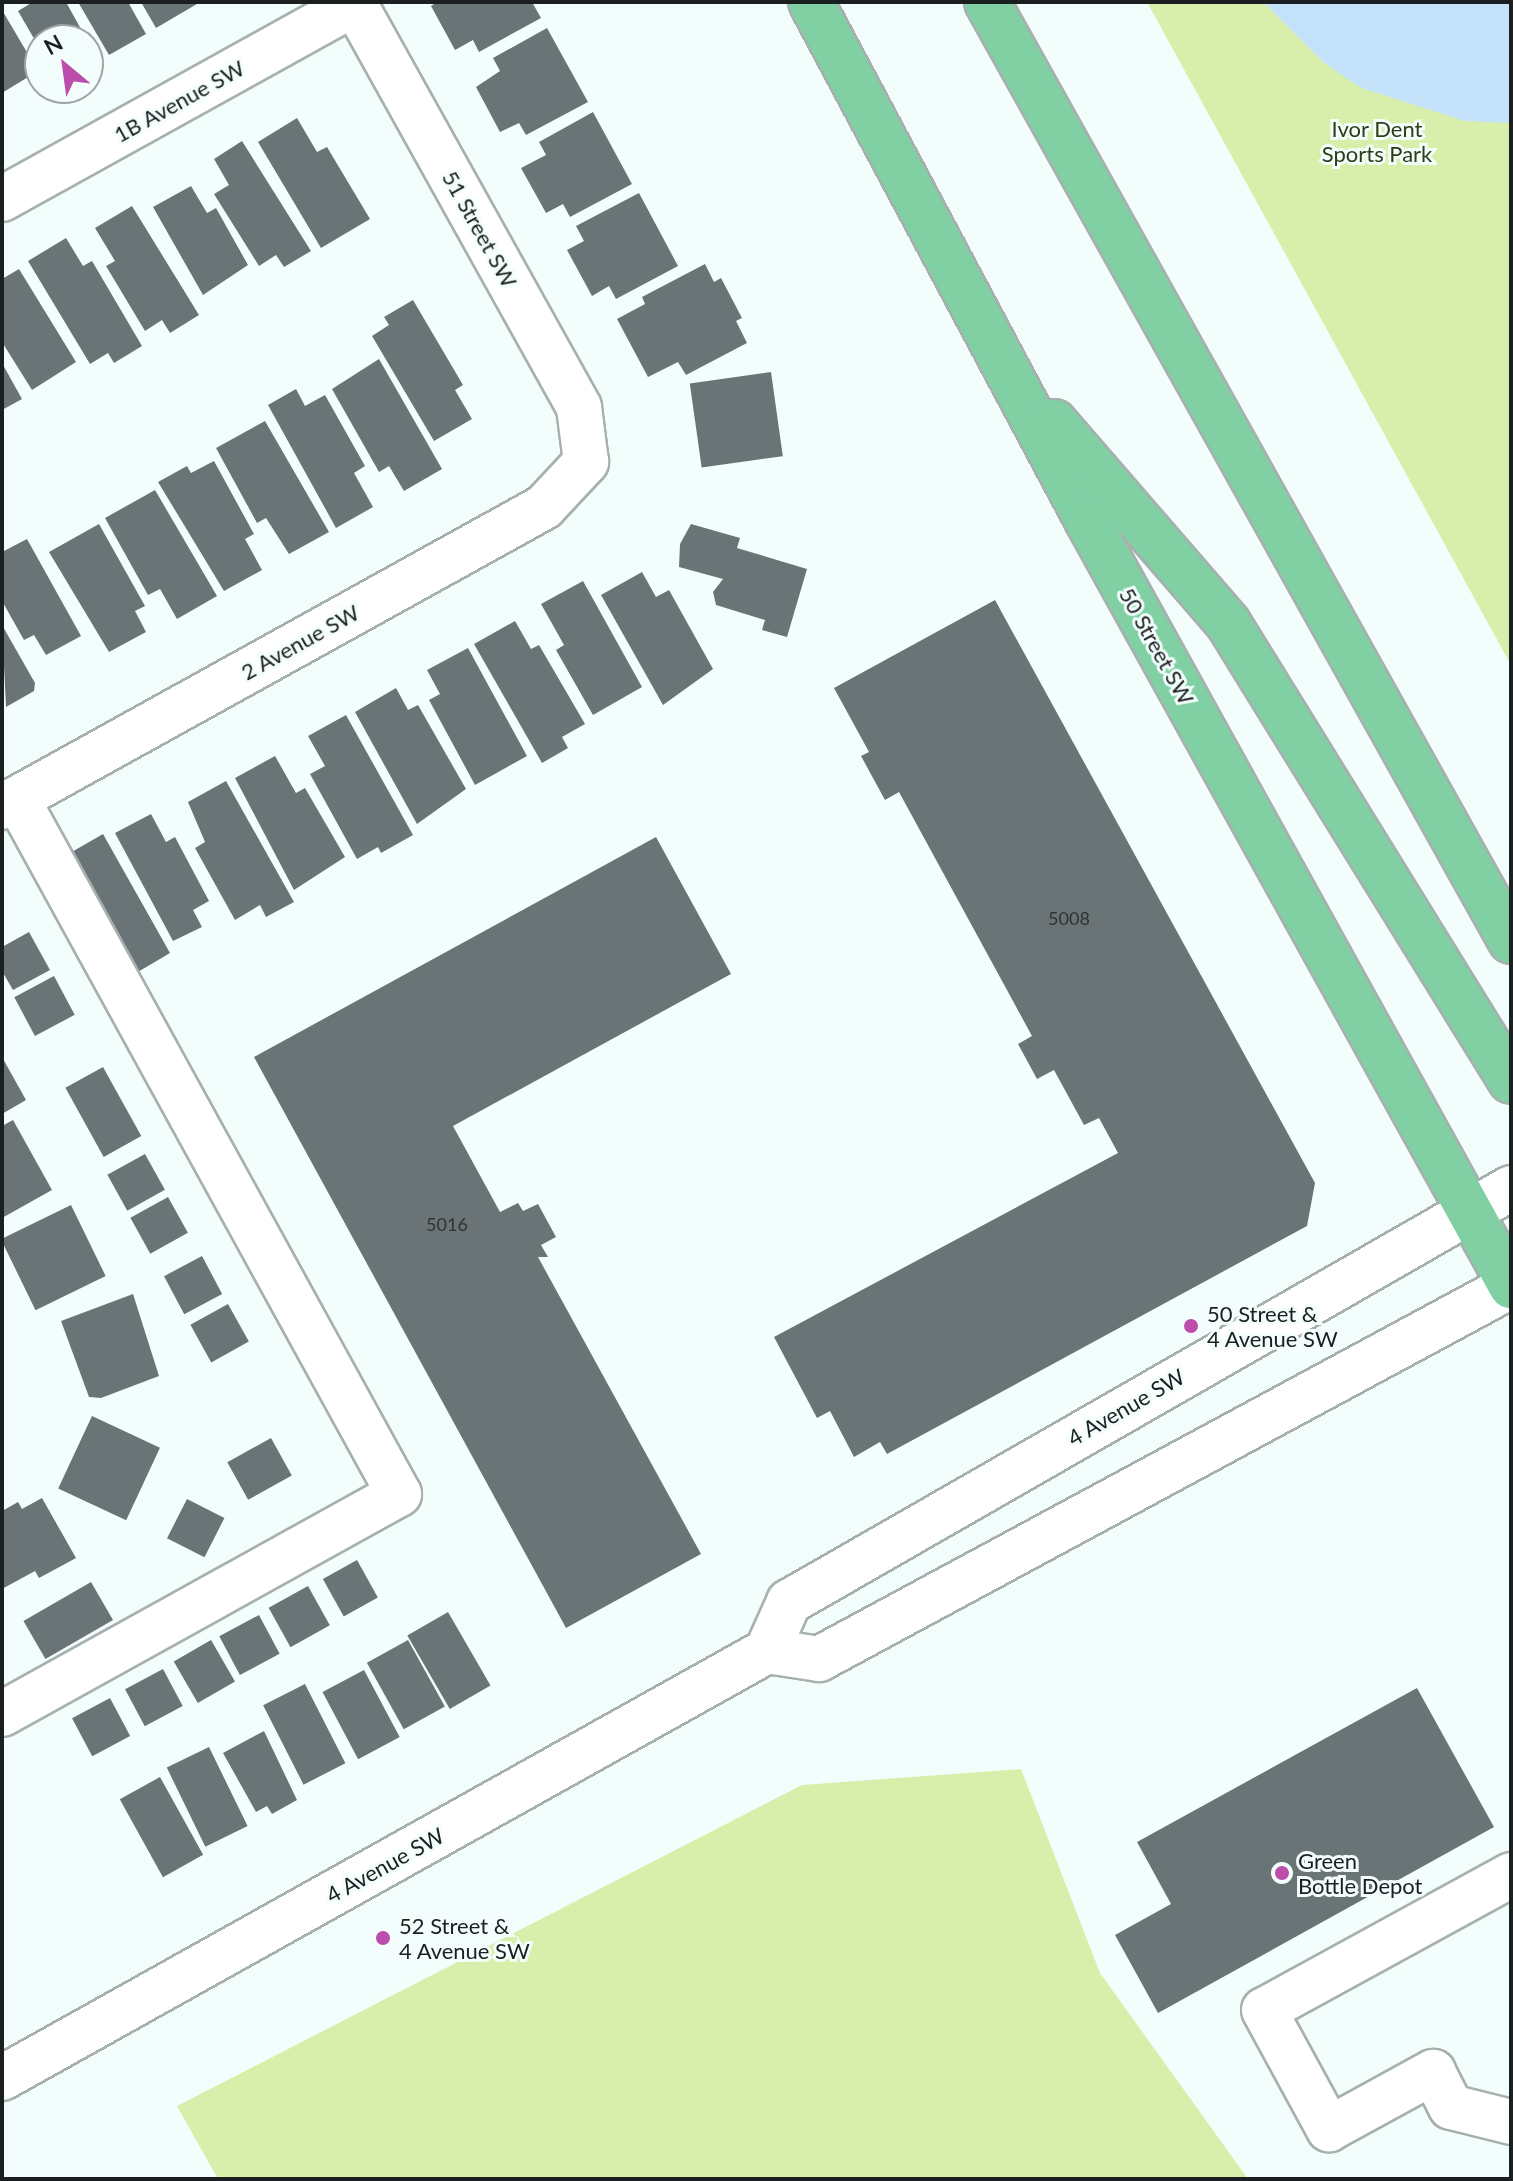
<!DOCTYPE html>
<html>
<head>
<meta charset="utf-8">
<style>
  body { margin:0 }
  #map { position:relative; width:1513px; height:2181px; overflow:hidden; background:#f3fefc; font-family:Lato,sans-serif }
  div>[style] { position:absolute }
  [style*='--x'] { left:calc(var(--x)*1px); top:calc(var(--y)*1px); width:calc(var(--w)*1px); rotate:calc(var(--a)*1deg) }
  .green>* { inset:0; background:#d7efaa }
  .water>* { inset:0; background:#c5e2fb }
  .building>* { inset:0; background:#6a7476; transform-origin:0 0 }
  .roads { filter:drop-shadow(2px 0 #a6b1af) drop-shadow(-2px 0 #a6b1af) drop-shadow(0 2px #a6b1af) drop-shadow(0 -2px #a6b1af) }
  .minor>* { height:44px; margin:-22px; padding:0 22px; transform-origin:22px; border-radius:22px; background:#fff }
  .major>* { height:44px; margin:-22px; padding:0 22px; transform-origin:22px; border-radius:22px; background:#81d0a4 }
  .dots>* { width:22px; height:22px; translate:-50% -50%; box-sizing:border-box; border:4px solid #f3fefc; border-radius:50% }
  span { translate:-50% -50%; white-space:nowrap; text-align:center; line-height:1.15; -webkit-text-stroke:6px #f3fefc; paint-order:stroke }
  .number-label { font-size:18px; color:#2f3435 }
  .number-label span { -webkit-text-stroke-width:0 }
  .street-label { font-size:22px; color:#1b1f1f }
  .park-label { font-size:22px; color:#303b17 }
  .poi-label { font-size:22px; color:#1b1f1f }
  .left { translate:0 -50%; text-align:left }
  .frame { position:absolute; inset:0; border:4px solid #1b1f1f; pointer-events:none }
  .north { position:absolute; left:24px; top:24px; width:80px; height:80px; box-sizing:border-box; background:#f3fefc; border:2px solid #9da5a4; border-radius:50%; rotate:331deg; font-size:22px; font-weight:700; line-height:32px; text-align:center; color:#1b1f1f }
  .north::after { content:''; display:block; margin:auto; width:28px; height:36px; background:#bd4daa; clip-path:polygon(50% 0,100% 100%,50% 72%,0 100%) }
</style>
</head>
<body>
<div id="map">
  <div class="green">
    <i style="clip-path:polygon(1147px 2px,1511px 2px,1511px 665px)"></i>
    <i style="clip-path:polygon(1021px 1769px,1100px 1973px,1248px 2179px,218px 2179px,177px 2106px,802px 1785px)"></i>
  </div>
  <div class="water">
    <i style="clip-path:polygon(1263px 2px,1511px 2px,1511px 123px,1465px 121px,1361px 88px,1323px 62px)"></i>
  </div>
  <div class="building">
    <i style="clip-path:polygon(33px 2px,66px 2px,87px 40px,40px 40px,40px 49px,18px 11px)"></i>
    <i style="clip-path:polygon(78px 2px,128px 2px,146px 34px,109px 55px)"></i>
    <i style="clip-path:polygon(141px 2px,196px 2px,197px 4px,156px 28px)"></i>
    <i style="clip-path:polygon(437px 2px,532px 2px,541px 18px,479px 52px,473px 40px,455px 50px,431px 6px)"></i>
    <i style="clip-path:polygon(2px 10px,38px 71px,2px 93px)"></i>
    <i style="clip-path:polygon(547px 28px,588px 102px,526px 135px,519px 123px,500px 132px,476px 87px,500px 71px,493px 58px)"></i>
    <i style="clip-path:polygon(88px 42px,96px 55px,88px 59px)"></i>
    <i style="clip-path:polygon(593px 112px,632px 184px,570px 217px,563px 204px,546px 213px,521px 168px,546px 155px,539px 142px)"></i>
    <i style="clip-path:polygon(297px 118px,317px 152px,327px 147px,370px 219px,321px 248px,258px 142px)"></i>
    <i style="clip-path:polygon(242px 141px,311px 251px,284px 267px,276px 255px,259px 266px,214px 194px,229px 185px,214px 159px)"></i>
    <i style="clip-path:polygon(191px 186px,207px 213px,216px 208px,248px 265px,203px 295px,153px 207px)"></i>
    <i style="clip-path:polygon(639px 193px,678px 266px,616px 299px,609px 286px,592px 296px,567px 250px,584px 241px,576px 226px)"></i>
    <i style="clip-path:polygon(132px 206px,199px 315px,170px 333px,162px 320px,145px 331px,106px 266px,115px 261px,95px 228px)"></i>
    <i style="clip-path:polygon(66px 238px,83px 266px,92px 261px,142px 346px,114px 363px,108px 353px,90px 364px,28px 261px)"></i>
    <i style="clip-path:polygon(705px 264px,714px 282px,721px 278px,742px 318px,736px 321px,747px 343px,686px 375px,678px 362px,648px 377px,617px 319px,645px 304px,642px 297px)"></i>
    <i style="clip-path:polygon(19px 269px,76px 362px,32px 390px,2px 342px,2px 279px)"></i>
    <i style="clip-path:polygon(413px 300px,463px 385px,455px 390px,472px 419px,434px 441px,372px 336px,389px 325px,384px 317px)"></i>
    <i style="clip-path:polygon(379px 359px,442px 469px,404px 491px,389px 466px,379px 472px,332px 389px)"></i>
    <i style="clip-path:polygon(2px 363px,22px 399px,2px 410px)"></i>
    <i style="left:771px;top:372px;width:85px;height:82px;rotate:82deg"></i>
    <i style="clip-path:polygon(296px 389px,305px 406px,325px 395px,365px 466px,354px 473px,373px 507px,336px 528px,268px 405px)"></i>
    <i style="clip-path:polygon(265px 421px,329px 532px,289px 554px,266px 518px,257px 523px,216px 448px)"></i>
    <i style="clip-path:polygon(214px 461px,254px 534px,245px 539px,262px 570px,224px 591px,158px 482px,187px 466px,191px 473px)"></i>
    <i style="clip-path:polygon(155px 490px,217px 596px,177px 619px,160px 589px,148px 595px,105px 518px)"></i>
    <i style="clip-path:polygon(99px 524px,145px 606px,135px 611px,146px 632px,109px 652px,49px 552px)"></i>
    <i style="clip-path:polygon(691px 524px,740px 538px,737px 548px,807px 569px,787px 637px,762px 630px,765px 620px,716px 605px,713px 592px,723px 579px,679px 567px,680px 544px)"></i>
    <i style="clip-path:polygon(27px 539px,81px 636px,46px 655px,34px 635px,24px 640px,2px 601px,2px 552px)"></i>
    <i style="clip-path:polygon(642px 572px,656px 597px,669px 590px,713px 669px,663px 705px,601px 595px)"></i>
    <i style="clip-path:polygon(583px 581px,642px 687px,593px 715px,556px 650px,564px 645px,541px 604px)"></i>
    <i style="clip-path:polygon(995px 600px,1315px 1183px,1307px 1226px,887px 1454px,880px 1442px,854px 1457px,830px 1411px,817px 1418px,774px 1337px,1118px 1153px,1099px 1118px,1084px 1125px,1054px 1070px,1037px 1079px,1018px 1044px,1032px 1036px,899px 792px,885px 800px,861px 756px,869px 752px,834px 688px)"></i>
    <i style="clip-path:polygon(515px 621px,531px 649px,539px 645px,585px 724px,562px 737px,568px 748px,542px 763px,474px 644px)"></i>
    <i style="clip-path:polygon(2px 625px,35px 683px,34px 691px,6px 707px)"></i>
    <i style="clip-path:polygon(468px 648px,527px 756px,475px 785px,429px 700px,440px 694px,427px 670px)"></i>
    <i style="clip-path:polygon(396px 688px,408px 710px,418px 705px,466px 789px,417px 824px,355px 712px)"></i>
    <i style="clip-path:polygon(346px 715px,413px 835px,381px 853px,378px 847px,357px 859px,310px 774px,325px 766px,308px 736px)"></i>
    <i style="clip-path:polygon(275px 756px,296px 793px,305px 788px,345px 857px,294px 890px,235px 778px)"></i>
    <i style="clip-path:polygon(226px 781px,294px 902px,266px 917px,260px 905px,235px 920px,195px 848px,205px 842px,188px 802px)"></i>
    <i style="clip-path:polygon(151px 814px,166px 842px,175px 837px,209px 901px,193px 910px,202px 927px,173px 941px,115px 833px)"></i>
    <i style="clip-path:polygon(103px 834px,170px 953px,121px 982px,63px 857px)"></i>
    <i style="clip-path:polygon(656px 837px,731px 974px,453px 1126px,500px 1212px,518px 1203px,523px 1211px,538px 1204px,556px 1237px,541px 1245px,548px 1257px,538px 1257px,701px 1554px,566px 1628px,254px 1057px)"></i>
    <i style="clip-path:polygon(29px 932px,50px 970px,13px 990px,2px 971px,2px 947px)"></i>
    <i style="left:54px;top:976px;width:44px;height:45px;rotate:62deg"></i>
    <i style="clip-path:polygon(2px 1057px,26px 1100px,2px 1114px)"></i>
    <i style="left:103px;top:1067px;width:79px;height:43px;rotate:61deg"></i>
    <i style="clip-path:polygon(13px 1120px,52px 1190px,2px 1218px,2px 1126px)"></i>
    <i style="left:145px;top:1154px;width:41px;height:43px;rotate:61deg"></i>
    <i style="left:168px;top:1197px;width:41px;height:43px;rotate:61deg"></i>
    <i style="left:71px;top:1205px;width:79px;height:78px;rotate:64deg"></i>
    <i style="left:202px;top:1256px;width:43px;height:43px;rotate:62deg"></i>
    <i style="clip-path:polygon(133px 1294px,159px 1376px,101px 1398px,89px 1397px,61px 1321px)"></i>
    <i style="left:228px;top:1304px;width:43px;height:43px;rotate:61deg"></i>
    <i style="left:92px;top:1416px;width:75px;height:80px;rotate:25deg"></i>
    <i style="left:271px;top:1438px;width:43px;height:50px;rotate:61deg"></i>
    <i style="clip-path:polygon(42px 1498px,76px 1558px,39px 1578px,35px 1571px,2px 1589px,2px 1511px,18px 1502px,22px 1509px)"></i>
    <i style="left:187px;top:1499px;width:42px;height:44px;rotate:27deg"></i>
    <i style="left:357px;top:1560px;width:43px;height:39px;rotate:61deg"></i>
    <i style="left:91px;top:1582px;width:44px;height:78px;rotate:60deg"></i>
    <i style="left:308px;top:1586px;width:45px;height:45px;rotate:61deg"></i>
    <i style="left:448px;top:1612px;width:85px;height:47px;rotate:60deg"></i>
    <i style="left:259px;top:1615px;width:44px;height:45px;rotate:62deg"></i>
    <i style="left:211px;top:1640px;width:48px;height:43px;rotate:60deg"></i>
    <i style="left:408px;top:1640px;width:76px;height:47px;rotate:61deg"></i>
    <i style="left:163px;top:1669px;width:42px;height:43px;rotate:62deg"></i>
    <i style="left:364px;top:1670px;width:76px;height:47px;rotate:62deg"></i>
    <i style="left:305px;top:1684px;width:89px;height:47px;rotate:63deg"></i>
    <i style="clip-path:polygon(1417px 1688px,1494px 1827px,1158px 2013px,1115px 1935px,1171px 1904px,1137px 1842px)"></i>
    <i style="left:110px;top:1698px;width:43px;height:43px;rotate:62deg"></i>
    <i style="clip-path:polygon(264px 1731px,297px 1800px,272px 1814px,267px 1806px,256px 1812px,223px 1753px)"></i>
    <i style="left:209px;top:1747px;width:88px;height:47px;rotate:64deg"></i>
    <i style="left:160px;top:1777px;width:89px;height:46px;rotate:61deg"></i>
  </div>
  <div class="roads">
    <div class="minor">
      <i style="--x:2;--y:199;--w:404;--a:-29"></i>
      <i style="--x:2;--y:807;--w:619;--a:-28.96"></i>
      <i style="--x:544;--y:507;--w:62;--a:-47"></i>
      <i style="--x:586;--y:462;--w:55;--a:-97.3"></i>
      <i style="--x:579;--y:407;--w:463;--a:-119.1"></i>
      <i style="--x:767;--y:1651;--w:54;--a:-65.8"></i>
      <i style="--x:789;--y:1602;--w:832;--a:-29.83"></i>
      <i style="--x:2;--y:1714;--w:454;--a:-29"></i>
      <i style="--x:399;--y:1494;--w:793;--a:-118.79"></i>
      <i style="--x:1511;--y:1875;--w:281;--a:151.3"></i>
      <i style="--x:1264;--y:2010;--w:136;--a:61.4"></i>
      <i style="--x:1329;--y:2129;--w:119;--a:-28.7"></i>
      <i style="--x:1433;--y:2072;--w:39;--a:63"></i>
      <i style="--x:1451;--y:2107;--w:62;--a:14"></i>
      <i style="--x:2;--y:2078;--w:876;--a:-29.17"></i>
      <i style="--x:767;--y:1651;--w:53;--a:8.7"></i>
      <i style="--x:819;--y:1659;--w:786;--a:-28.33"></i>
    </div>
    <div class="major">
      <i style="--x:811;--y:2;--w:585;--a:61.94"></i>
      <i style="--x:1086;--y:518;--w:878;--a:61.04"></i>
      <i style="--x:987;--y:2;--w:1075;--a:60.84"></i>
      <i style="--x:1054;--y:422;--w:266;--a:49.1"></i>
      <i style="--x:1228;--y:623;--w:538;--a:58.29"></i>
    </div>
  </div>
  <div class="dots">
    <i style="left:1191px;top:1326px;background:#bd4daa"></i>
    <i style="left:1282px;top:1873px;background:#bd4daa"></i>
    <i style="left:383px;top:1938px;background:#bd4daa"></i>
  </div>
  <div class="number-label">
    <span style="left:1069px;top:918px">5008</span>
    <span style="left:447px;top:1224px">5016</span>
  </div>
  <div class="street-label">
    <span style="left:179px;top:101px;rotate:-29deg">1B Avenue SW</span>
    <span style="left:480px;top:229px;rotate:61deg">51 Street SW</span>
    <span style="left:300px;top:642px;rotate:-29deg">2 Avenue SW</span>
    <span style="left:1157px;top:646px;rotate:61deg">50 Street SW</span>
    <span style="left:1126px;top:1407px;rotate:-30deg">4 Avenue SW</span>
    <span style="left:385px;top:1865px;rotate:-29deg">4 Avenue SW</span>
  </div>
  <div class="park-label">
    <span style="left:1377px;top:141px">Ivor Dent<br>Sports Park</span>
  </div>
  <div class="poi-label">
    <span class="left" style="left:1207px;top:1326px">50 Street &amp;<br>4 Avenue SW</span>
    <span class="left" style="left:1298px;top:1873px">Green<br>Bottle Depot</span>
    <span class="left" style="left:399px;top:1938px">52 Street &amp;<br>4 Avenue SW</span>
  </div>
  <div class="frame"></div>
  <div class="north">N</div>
</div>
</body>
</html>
